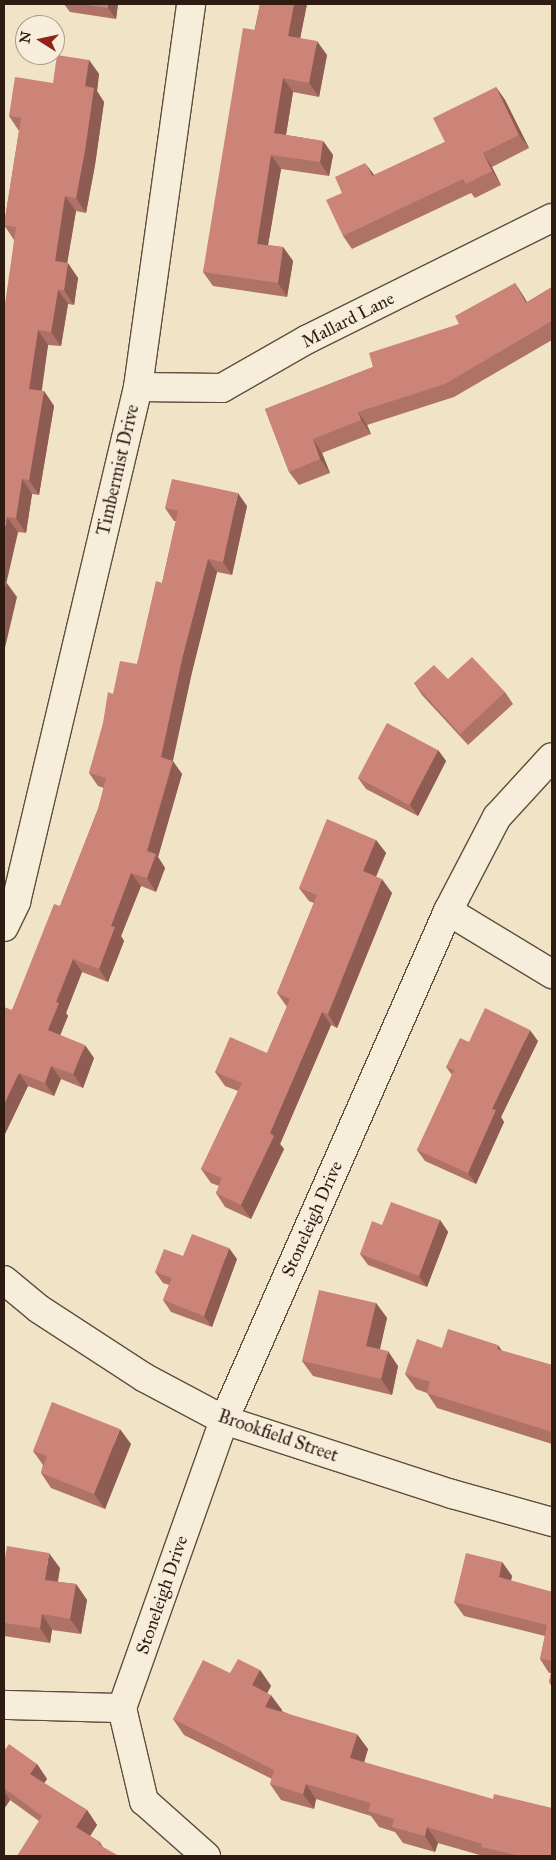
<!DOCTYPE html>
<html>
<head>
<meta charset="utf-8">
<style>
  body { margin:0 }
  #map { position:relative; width:556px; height:1860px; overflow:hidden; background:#f1e4c6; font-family:"IM FELL Great Primer",serif }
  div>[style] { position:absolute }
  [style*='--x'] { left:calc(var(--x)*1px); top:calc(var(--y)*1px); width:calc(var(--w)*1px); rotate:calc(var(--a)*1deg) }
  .roads { filter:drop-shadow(1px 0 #5f4d3f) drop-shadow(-1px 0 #5f4d3f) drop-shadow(0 1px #5f4d3f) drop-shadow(0 -1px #5f4d3f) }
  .minor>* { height:28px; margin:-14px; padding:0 14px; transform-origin:14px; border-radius:14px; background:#f6edda }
  .wall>* { inset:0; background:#af7266 }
  .shaded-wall>* { inset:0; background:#8e5c53 }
  .building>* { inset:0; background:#cb8477; transform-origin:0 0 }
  span { translate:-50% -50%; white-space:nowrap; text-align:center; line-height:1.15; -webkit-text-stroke:4px #f6edda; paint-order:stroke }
  .street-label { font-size:18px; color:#2e1b12 }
  .frame { position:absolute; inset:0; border:5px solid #2e1b12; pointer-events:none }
  .north { position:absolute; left:15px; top:15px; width:50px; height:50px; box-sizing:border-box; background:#f6edda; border:1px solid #a6998a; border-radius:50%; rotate:280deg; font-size:14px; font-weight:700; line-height:20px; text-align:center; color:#2e1b12 }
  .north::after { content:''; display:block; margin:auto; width:18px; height:22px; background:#8f2418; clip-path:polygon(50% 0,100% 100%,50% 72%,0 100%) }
</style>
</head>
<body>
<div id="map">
  <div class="roads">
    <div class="minor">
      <i style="--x:138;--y:387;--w:84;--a:0.7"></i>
      <i style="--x:222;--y:388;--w:99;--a:-29.7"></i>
      <i style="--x:308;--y:339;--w:272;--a:-26.4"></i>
      <i style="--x:448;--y:911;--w:122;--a:31.2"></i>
      <i style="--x:4;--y:927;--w:28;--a:-64"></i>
      <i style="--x:16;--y:902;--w:529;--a:-76.67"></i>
      <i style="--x:138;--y:387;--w:387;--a:-82.1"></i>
      <i style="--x:4;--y:1280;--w:45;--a:39.6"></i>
      <i style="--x:39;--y:1309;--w:126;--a:33.1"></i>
      <i style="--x:145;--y:1378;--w:89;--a:28"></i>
      <i style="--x:224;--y:1420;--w:240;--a:18"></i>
      <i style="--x:452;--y:1494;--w:104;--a:15.6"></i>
      <i style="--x:4;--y:1705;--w:118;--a:1.5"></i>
      <i style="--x:122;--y:1708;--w:306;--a:-70.5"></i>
      <i style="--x:224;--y:1420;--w:556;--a:-66.25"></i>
      <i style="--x:448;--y:911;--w:106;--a:-62.5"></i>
      <i style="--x:497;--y:817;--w:81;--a:-47.5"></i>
      <i style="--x:122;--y:1708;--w:96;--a:76.7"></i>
      <i style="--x:144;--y:1801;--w:83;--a:41.6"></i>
    </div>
  </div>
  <div class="wall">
    <i style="clip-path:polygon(64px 4px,118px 4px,116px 19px,70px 12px)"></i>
    <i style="clip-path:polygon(260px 4px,307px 4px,300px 38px,327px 55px,319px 97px,293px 92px,286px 135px,323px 141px,333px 155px,329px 176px,281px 169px,268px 245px,283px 247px,293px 261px,287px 297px,213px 286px,203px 272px)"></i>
    <i style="clip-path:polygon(89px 60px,99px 74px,97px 91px,104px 102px,95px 165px,86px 213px,76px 211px,67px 263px,78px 278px,74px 305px,68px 304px,61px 346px,48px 345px,41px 391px,44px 391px,54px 406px,39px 495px,32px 494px,26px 533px,18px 532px,4px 594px,14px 240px,4px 225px,19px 131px,9px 116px,53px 83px)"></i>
    <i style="clip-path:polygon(496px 87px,505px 100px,529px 148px,492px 167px,501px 185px,475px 198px,471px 193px,352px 249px,343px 236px,374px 175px,445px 142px)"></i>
    <i style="clip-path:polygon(515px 283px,527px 302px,552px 287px,552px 340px,454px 397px,367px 425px,371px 434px,322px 453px,330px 473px,299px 485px,289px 472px,265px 409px,373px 367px,459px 324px)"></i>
    <i style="clip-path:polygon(247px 506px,232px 575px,217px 572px,192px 672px,172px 761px,182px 774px,158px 857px,165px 868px,156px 892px,141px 886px,121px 936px,124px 941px,108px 982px,82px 972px,66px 1013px,68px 1016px,60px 1035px,94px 1058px,83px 1088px,61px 1079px,54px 1096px,28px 1086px,4px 1136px,12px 1010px,60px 906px,98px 809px,104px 788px,98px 786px,89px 773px,113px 694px,137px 664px,162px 583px,176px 521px,174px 521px,165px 508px)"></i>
    <i style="clip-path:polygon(448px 679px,505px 692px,513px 704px,468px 745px,422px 695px,414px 683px)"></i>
    <i style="clip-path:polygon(438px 750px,446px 761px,418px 816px,366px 789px,358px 778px)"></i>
    <i style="clip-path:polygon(376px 840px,386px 853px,376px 877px,392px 893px,337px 1028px,331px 1025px,280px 1144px,284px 1149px,251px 1219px,225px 1207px,216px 1193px,219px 1186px,211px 1183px,201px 1169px,238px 1091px,225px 1086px,215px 1072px,267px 1053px,287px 1007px,277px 993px,314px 903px,309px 901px,299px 888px)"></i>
    <i style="clip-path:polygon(538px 1041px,501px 1117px,504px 1122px,476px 1184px,425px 1161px,417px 1150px,452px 1075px,446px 1067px,469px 1042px)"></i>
    <i style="clip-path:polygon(440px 1220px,448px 1232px,427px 1287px,368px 1265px,360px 1254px,382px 1225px)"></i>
    <i style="clip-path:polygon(183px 1256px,237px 1259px,212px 1327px,171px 1312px,163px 1300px,169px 1285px,163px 1283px,155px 1272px)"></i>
    <i style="clip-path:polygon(376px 1303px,387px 1318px,380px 1349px,398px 1366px,392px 1395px,313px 1376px,302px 1361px)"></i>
    <i style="clip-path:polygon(442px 1348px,502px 1351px,552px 1365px,552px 1444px,437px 1408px,427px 1393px,416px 1389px,405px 1374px)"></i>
    <i style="clip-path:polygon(131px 1444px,105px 1509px,51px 1488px,41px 1473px,43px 1465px,33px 1451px)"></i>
    <i style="clip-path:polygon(4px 1558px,60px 1568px,58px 1582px,76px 1584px,87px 1600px,81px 1634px,52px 1630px,50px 1643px,4px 1636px)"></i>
    <i style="clip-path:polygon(502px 1562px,512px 1576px,511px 1581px,552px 1592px,552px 1687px,549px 1682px,551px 1673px,549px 1673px,540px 1659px,545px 1636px,464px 1616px,454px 1602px)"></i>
    <i style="clip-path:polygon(260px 1670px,271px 1686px,267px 1693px,282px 1710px,282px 1711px,368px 1749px,364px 1762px,552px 1856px,483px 1856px,438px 1843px,435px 1852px,403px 1843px,395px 1832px,379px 1827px,371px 1816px,316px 1799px,314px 1809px,281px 1800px,270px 1784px,272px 1779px,184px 1735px,173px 1719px,230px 1673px)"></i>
    <i style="clip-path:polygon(4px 1751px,37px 1764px,47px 1779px,44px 1783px,87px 1810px,97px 1825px,90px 1836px,100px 1842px,103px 1847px,39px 1821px,10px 1800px,4px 1809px)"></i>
  </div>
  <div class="shaded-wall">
    <i style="clip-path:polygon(108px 4px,118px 4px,116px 19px,108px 8px)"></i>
    <i style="clip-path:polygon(294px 4px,307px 4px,298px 49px,288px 36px)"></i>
    <i style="clip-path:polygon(317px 41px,327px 55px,319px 97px,309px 83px)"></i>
    <i style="clip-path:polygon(89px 60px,99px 74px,97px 91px,104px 102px,95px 165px,86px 213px,76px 198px,85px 86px)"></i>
    <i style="clip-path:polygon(283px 78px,293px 92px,284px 147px,274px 133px)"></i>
    <i style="clip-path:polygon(496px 87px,505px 100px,529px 148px,519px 135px)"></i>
    <i style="clip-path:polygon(323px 141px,333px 155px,329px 176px,320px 162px)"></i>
    <i style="clip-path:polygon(483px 153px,492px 167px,501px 185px,492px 171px)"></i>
    <i style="clip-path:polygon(271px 155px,281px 169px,266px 257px,257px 244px)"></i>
    <i style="clip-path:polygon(365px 163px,375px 176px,372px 176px)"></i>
    <i style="clip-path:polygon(65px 196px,76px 211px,65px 276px,55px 261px)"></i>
    <i style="clip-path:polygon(283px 247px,293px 261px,287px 297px,278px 283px)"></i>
    <i style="clip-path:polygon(68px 263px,78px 278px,74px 305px,64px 290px)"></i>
    <i style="clip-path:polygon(515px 283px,524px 297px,535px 317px,526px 303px)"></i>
    <i style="clip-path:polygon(58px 290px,68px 304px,61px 346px,51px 332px)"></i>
    <i style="clip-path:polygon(38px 330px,48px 345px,40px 404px,29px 389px)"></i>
    <i style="clip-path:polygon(44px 391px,54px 406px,39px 495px,29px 480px)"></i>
    <i style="clip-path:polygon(358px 412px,367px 425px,371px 434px,361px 420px)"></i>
    <i style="clip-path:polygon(313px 439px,322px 453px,330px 473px,320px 459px)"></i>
    <i style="clip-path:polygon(22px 479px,32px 494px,26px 533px,16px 518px)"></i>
    <i style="clip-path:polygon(238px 493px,247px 506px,232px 575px,223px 562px)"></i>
    <i style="clip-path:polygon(7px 517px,18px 532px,4px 591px,4px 532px)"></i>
    <i style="clip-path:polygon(208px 559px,217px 572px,192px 672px,171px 770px,173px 761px,182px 774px,158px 857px,165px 868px,156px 892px,147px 878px,147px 851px,161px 757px,182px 659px)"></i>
    <i style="clip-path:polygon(6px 582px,17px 597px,4px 652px,4px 594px)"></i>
    <i style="clip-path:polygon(438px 750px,446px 761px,418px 816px,410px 805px)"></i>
    <i style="clip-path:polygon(376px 840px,386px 853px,372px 885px,363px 871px)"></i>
    <i style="clip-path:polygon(131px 873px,141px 886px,121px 936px,124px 941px,108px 982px,99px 969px,111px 926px)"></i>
    <i style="clip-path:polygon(382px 879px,392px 893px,337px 1028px,328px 1014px)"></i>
    <i style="clip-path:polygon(73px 959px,82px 972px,66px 1013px,68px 1016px,57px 1043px,48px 1030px,56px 1002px)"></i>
    <i style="clip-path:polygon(322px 1012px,331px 1025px,280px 1144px,284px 1149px,251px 1219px,241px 1205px,270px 1133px)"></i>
    <i style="clip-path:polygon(530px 1030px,538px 1041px,501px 1117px,504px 1122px,476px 1184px,468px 1173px,492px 1109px)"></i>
    <i style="clip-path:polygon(85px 1045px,94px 1058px,83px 1088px,73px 1074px)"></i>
    <i style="clip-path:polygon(51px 1066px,61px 1079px,54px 1096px,45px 1083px)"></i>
    <i style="clip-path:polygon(19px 1073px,28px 1086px,4px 1136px,4px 1104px)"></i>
    <i style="clip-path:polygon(440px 1220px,448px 1232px,427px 1287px,419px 1276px)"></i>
    <i style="clip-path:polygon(229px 1248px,237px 1259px,212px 1327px,204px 1316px)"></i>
    <i style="clip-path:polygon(376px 1303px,387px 1318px,377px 1361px,366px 1346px)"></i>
    <i style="clip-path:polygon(498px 1345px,509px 1361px,497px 1349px)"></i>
    <i style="clip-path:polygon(388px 1351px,398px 1366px,392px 1395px,381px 1379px)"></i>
    <i style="clip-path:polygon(120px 1429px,131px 1444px,105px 1509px,94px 1494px)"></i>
    <i style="clip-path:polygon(49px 1553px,60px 1568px,55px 1595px,45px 1580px)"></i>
    <i style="clip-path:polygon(502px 1562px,512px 1576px,508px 1591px,499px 1577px)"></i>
    <i style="clip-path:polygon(76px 1584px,87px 1600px,81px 1634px,70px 1619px)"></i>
    <i style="clip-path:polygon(42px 1614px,52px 1630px,50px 1643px,40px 1628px)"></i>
    <i style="clip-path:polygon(260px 1670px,271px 1686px,263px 1701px,252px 1685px)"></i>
    <i style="clip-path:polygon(271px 1695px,282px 1710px,276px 1722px,265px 1707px)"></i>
    <i style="clip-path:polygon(357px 1734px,368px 1749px,361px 1773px,350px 1758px)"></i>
    <i style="clip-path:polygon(37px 1764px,47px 1779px,40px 1789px,30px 1774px)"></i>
    <i style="clip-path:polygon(306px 1784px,316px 1799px,314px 1809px,303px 1794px)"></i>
    <i style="clip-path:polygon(4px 1791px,10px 1800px,4px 1809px)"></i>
    <i style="clip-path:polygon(87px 1810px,97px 1825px,87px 1841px,76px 1827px)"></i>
    <i style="clip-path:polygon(427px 1827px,438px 1843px,435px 1852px,425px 1836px)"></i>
  </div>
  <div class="building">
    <i style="clip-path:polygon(80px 4px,108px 4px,108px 8px)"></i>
    <i style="clip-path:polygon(260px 4px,294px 4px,288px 36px,317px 41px,309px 83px,283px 78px,274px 133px,323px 141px,320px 162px,271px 155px,257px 244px,283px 247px,278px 283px,203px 272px,243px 28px,255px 30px)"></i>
    <i style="clip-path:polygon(57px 55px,89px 60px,85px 86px,94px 88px,85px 151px,76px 198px,65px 196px,55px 261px,68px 263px,64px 290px,58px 290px,51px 332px,38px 330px,29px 389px,44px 391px,29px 480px,22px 479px,16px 518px,7px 517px,4px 532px,4px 311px,16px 227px,4px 225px,21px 118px,9px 116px,15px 77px,53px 83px)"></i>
    <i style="clip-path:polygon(496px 87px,519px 135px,483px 153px,492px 171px,466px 184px,463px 179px,343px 236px,326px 200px,342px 193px,335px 177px,365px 163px,372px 176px,445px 142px,433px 118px)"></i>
    <i style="clip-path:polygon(515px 283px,526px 303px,552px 287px,552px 321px,445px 384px,358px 412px,361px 420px,313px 439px,320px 459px,289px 472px,265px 409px,373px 367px,369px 353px,459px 324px,455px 316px)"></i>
    <i style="clip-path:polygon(172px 479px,238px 493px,223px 562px,208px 559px,182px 659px,161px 757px,173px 761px,147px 851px,156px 854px,147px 878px,131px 873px,111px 926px,115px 927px,99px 969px,73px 959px,56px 1002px,59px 1003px,48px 1030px,85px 1045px,73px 1074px,51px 1066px,45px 1083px,19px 1073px,4px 1104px,4px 1007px,12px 1010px,54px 904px,60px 906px,98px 809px,106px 778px,89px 773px,103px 723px,108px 692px,113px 694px,120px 661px,137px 664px,156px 581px,162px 583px,178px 511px,165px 508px)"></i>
    <i style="clip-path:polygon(4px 582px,6px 582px,4px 594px)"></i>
    <i style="clip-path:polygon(472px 657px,505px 692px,460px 734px,414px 683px,434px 665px,448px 679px)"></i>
    <i style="left:387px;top:723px;width:58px;height:62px;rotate:28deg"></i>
    <i style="clip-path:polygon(327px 819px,376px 840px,363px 871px,382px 879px,328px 1014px,322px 1012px,270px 1133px,274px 1136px,241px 1205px,216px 1193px,222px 1178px,201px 1169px,242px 1083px,215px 1072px,230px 1037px,267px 1053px,290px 999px,277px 993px,317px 895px,299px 888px)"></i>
    <i style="clip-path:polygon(485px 1008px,530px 1030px,492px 1109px,496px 1110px,468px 1173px,417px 1150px,454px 1070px,446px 1067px,460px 1038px,469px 1042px)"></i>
    <i style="clip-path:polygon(391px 1202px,440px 1220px,419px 1276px,360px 1254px,372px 1221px,382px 1225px)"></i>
    <i style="clip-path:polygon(192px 1234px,229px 1248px,204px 1316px,163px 1300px,172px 1278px,155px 1272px,164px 1249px,183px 1256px)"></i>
    <i style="clip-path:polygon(319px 1290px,376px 1303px,366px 1346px,388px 1351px,381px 1379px,302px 1361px)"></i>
    <i style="clip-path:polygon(448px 1329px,498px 1345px,497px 1349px,552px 1365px,552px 1432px,427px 1393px,430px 1382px,405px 1374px,417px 1339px,442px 1348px)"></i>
    <i style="clip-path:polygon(52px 1402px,120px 1429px,94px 1494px,41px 1473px,47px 1456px,33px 1451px)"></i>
    <i style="clip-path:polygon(7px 1546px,49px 1553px,45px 1580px,76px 1584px,70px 1619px,42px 1614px,40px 1628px,4px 1623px,4px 1558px,5px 1558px)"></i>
    <i style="clip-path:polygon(466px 1553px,502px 1562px,499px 1577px,552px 1592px,552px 1661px,540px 1659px,547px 1625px,454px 1602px)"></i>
    <i style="clip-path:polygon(238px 1659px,260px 1670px,252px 1685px,271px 1695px,265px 1707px,357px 1734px,350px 1758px,493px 1799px,494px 1794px,552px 1808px,552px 1856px,520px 1856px,481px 1847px,482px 1844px,427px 1827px,425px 1836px,392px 1827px,394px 1819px,368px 1811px,371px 1803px,306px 1784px,303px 1794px,270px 1784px,274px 1770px,173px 1719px,203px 1660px,230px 1673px)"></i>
    <i style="clip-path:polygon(552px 1669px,552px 1683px,549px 1682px)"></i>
    <i style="clip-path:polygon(9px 1744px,37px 1764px,30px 1774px,87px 1810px,76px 1827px,100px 1842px,98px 1844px,119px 1856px,17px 1856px,42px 1816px,4px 1788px,4px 1751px)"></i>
  </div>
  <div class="street-label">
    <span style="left:348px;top:320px;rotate:-27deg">Mallard Lane</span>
    <span style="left:118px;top:470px;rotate:-77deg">Timbermist Drive</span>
    <span style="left:312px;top:1219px;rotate:-66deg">Stoneleigh Drive</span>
    <span style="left:278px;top:1436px;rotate:19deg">Brookfield Street</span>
    <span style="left:162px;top:1595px;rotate:-71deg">Stoneleigh Drive</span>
  </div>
  <div class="frame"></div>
  <div class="north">N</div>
</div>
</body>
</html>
